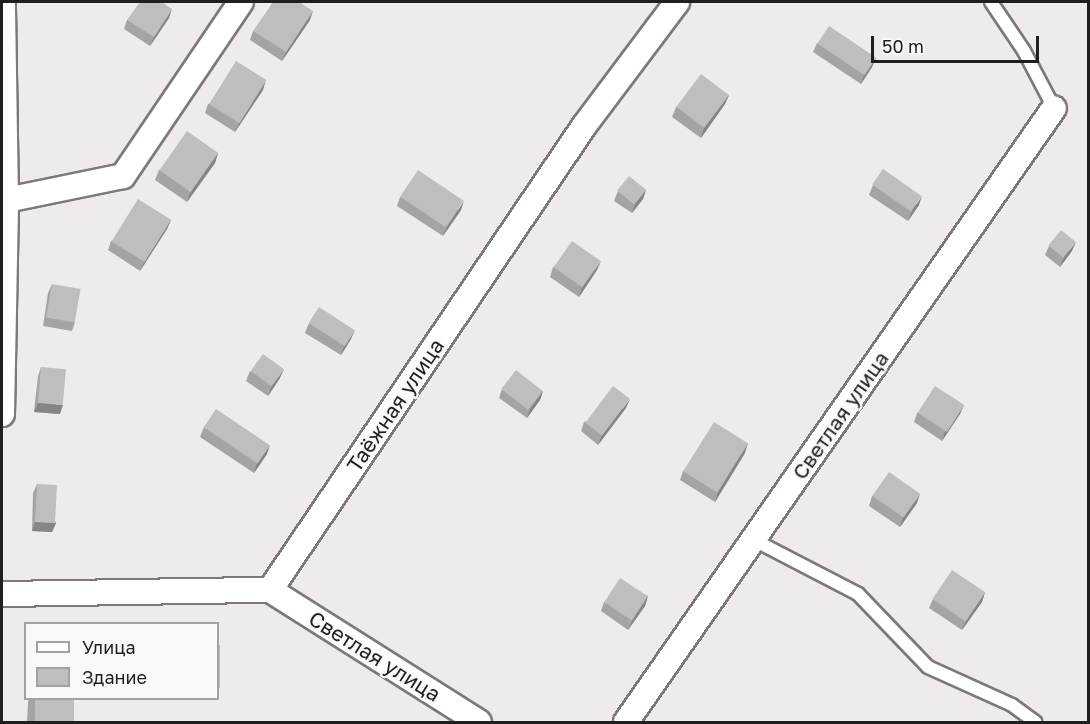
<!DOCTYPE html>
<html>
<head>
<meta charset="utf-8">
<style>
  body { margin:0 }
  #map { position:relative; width:1090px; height:724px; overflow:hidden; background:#efebec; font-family:"Golos Text",sans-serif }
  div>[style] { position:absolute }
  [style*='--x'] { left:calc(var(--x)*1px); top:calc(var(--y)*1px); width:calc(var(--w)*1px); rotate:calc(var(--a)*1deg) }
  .roads { filter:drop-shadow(2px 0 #7c797a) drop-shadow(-2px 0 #7c797a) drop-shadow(0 2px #7c797a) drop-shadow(0 -2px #7c797a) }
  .lane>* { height:12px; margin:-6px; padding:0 6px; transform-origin:6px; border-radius:6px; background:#fff }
  .street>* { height:24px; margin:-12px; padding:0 12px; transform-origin:12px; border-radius:12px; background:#fff }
  .wall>* { inset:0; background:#a5a3a5 }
  .shaded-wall>* { inset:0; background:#868486 }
  .building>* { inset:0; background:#c0bdc0; transform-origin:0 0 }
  span { translate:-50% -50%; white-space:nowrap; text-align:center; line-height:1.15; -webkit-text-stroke:4.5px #fcf8f9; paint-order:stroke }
  .street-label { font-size:21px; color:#201e1e }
  .frame { position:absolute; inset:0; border:3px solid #201e1e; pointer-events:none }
  .legend { position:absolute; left:24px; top:622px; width:195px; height:78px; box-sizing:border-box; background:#fcf8f9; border:2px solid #a4a1a1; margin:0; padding:8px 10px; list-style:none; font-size:18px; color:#201e1e }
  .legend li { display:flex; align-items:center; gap:12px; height:30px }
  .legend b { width:30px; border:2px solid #a4a1a1 }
  .scale { position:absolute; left:871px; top:36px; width:168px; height:27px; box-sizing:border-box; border:3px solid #201e1e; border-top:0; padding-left:8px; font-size:18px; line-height:21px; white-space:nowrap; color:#201e1e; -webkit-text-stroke:4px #fcf8f9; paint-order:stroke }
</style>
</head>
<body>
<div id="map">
  <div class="roads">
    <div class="lane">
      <i style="--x:991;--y:2;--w:59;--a:56"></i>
      <i style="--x:1024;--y:51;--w:64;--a:62.2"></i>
      <i style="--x:754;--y:540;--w:117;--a:27.4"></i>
      <i style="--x:858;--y:594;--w:101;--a:46.2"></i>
      <i style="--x:928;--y:667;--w:92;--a:24.3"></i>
      <i style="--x:1012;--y:705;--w:29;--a:36"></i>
    </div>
    <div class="street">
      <i style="--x:6;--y:200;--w:119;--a:-11.6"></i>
      <i style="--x:123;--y:176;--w:210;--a:-55.9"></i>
      <i style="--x:2;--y:414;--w:214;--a:-88.9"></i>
      <i style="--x:6;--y:200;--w:198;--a:-90.9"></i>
      <i style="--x:270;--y:590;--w:247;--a:32.3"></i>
      <i style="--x:2;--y:594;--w:268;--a:-0.9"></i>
      <i style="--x:270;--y:590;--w:560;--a:-55.91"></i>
      <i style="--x:584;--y:126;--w:155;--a:-53.1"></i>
      <i style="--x:626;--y:722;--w:748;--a:-55.12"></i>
    </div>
  </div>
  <div class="wall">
    <i style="clip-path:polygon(169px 18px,150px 46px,124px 29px,127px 20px)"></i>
    <i style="clip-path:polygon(310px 20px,282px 61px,250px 40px,253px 31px)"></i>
    <i style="clip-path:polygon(817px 43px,876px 58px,872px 67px,861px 84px,813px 52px)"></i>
    <i style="clip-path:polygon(263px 90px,235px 132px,205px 113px,208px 104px)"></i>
    <i style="clip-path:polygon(729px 95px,725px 104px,701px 138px,672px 117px,676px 107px)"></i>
    <i style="clip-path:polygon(218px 153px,215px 163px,187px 202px,155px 180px,159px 170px)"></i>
    <i style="clip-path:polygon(873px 185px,919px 205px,908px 221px,869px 195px)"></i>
    <i style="clip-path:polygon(646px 190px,643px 199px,632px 213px,614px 201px,618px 191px)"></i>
    <i style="clip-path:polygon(400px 197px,461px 210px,443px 236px,397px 206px)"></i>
    <i style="clip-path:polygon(171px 220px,167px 229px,140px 271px,108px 250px,111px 241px)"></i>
    <i style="clip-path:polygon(1049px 246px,1072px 251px,1060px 267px,1045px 255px)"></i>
    <i style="clip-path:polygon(553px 267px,597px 270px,579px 297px,550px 277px)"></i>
    <i style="clip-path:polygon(52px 284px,75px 322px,72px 331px,43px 326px,48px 293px)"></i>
    <i style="clip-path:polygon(309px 323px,351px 339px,341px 355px,305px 333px)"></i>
    <i style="clip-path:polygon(41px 367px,60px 414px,34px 412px,38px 376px)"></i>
    <i style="clip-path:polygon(250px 371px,280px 378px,268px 396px,246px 381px)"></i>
    <i style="clip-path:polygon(502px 389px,543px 391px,540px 400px,527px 418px,499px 398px)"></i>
    <i style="clip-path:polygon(964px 405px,960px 414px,942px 441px,914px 422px,917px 413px)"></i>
    <i style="clip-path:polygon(626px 408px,598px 445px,581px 431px,584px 422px)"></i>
    <i style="clip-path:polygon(204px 427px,267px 454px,254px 473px,200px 437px)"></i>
    <i style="clip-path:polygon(745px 453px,715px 502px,680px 480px,683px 471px)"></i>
    <i style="clip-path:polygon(37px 484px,56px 523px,52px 532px,32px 531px,33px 493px)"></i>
    <i style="clip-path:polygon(872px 496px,917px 503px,900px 527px,869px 506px)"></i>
    <i style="clip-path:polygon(985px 592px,982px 602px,962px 630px,929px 608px,933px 599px)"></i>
    <i style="clip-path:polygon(648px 596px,645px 606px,628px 630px,601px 611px,604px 602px)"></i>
    <i style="clip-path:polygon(29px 699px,74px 699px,73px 723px,27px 723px,28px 702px)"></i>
  </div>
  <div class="shaded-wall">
    <i style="clip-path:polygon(172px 9px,169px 18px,150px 46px,154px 37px)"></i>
    <i style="clip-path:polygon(313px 11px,310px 20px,282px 61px,286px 52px)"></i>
    <i style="clip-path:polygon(876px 58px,872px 67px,861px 84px,864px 75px)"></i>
    <i style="clip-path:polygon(266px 80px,263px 90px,235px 132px,239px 123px)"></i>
    <i style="clip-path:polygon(729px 95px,725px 104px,701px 138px,704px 128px)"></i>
    <i style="clip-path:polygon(218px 153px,215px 163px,187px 202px,190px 193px)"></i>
    <i style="clip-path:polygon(646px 190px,643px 199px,632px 213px,635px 204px)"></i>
    <i style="clip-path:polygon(922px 196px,919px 205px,908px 221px,912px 211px)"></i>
    <i style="clip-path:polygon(464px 201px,461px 210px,443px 236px,447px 227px)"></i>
    <i style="clip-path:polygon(171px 220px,167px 229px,140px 271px,144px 262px)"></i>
    <i style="clip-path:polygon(1076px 242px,1072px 251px,1060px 267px,1064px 257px)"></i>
    <i style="clip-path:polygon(601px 261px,597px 270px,579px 297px,582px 287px)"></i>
    <i style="clip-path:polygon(355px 330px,351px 339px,341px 355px,344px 346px)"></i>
    <i style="clip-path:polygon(284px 369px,280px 378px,268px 396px,271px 387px)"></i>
    <i style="clip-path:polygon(543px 391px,540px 400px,527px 418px,530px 409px)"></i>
    <i style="clip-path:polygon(630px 399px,626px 408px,598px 445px,602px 435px)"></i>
    <i style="clip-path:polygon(38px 403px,63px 405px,60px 414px,34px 412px)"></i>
    <i style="clip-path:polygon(964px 405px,960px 414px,942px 441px,945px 432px)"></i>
    <i style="clip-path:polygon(748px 443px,745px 453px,715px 502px,718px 492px)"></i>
    <i style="clip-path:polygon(270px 445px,267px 454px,254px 473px,257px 463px)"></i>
    <i style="clip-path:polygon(920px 494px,917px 503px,900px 527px,903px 518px)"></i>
    <i style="clip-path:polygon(35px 522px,56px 523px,52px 532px,32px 531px)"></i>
    <i style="clip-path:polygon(985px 592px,982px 602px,962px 630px,966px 621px)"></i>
    <i style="clip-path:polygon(648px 596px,645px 606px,628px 630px,632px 621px)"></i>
  </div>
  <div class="building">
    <i style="clip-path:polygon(140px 2px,162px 2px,172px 9px,154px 37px,127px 20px)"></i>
    <i style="clip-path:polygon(273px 2px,299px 2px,313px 11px,286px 52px,253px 31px)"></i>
    <i style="left:829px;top:26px;width:57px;height:21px;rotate:34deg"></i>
    <i style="left:236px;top:61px;width:36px;height:51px;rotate:32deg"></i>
    <i style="left:701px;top:74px;width:35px;height:41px;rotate:37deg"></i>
    <i style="left:187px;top:131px;width:38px;height:48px;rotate:35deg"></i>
    <i style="left:883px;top:169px;width:47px;height:19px;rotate:35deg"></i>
    <i style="left:418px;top:170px;width:55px;height:32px;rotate:34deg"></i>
    <i style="left:629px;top:176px;width:22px;height:19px;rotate:39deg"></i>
    <i style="left:138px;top:199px;width:39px;height:50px;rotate:32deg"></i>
    <i style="left:1061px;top:230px;width:19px;height:20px;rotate:39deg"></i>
    <i style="left:572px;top:241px;width:35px;height:32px;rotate:35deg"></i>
    <i style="left:52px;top:284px;width:29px;height:34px;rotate:10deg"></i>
    <i style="left:319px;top:307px;width:43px;height:19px;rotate:33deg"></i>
    <i style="left:263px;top:354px;width:26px;height:21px;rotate:36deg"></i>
    <i style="left:41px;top:367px;width:25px;height:36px;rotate:5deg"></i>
    <i style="left:516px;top:370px;width:34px;height:24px;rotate:38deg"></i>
    <i style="left:613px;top:386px;width:21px;height:46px;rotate:37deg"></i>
    <i style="left:935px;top:386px;width:35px;height:32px;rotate:33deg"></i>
    <i style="left:216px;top:409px;width:65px;height:22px;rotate:34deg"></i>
    <i style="left:714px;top:422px;width:40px;height:58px;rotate:32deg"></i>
    <i style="left:889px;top:472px;width:38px;height:29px;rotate:35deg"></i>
    <i style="left:37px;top:484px;width:20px;height:38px;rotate:3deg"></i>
    <i style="left:952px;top:570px;width:40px;height:35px;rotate:34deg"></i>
    <i style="left:620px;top:578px;width:33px;height:29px;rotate:33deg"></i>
    <i style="left:218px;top:645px;width:2px;height:43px"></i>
    <i style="left:35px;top:699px;width:39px;height:24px"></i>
  </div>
  <div class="street-label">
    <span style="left:395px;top:405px;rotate:-56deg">Таёжная улица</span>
    <span style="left:840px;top:415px;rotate:-55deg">Светлая улица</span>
    <span style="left:375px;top:656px;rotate:32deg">Светлая улица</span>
  </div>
  <div class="frame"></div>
  <ul class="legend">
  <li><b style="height:8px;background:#fff"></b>Улица</li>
  <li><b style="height:16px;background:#c0bdc0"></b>Здание</li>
  </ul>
  <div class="scale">50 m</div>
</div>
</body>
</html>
